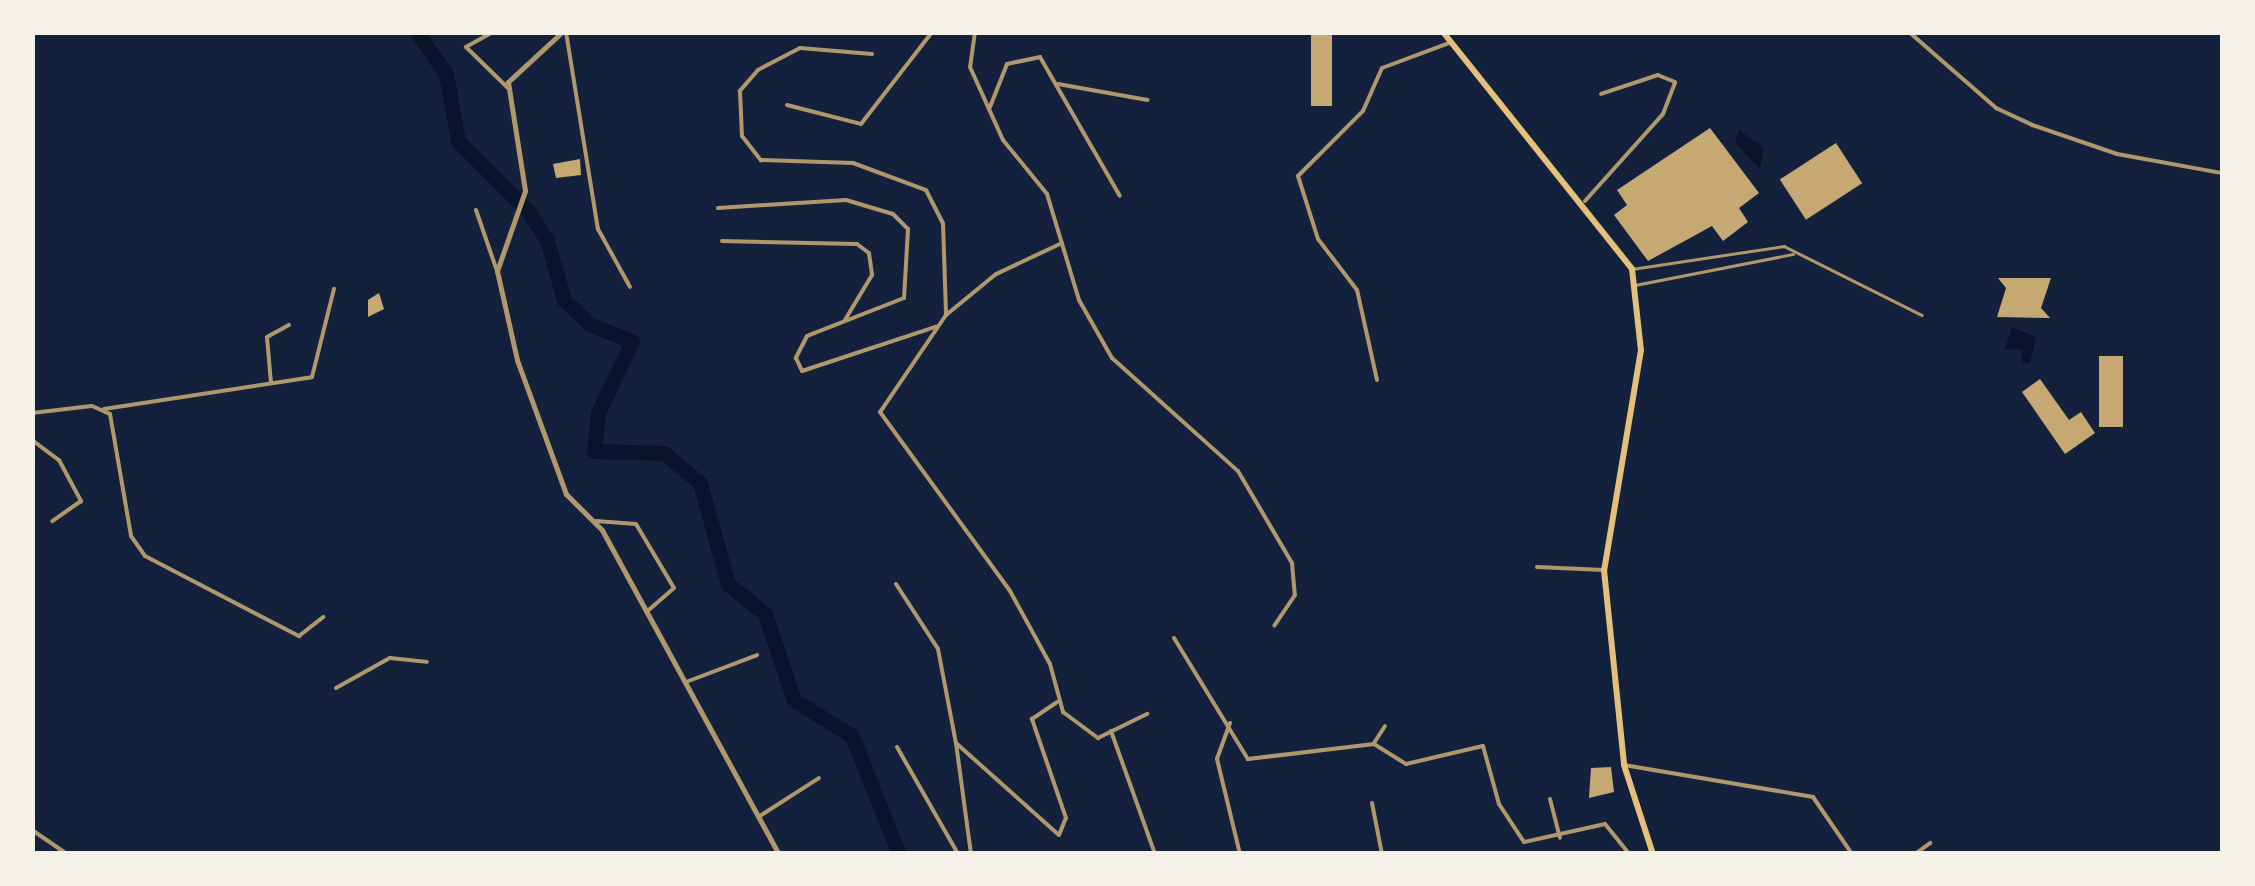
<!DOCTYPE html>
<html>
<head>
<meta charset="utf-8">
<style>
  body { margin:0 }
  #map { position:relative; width:2255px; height:886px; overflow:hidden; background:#14213d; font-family:Arial,sans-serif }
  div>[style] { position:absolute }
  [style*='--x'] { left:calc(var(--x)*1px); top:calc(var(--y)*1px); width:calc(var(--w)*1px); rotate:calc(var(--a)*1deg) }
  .water>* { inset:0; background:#0b132b }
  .river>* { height:15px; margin:-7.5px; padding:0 7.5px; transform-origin:7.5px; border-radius:7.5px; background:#0b132b }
  .building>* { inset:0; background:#c6a872; transform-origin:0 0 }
  .service>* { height:2.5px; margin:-1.25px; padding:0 1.25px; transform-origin:1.25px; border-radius:1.25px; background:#b1986c }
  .minor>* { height:4px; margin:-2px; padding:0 2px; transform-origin:2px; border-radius:2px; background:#b1986c }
  .tertiary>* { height:5px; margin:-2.5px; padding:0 2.5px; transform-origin:2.5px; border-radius:2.5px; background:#b1986c }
  .primary>* { height:6px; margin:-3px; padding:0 3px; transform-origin:3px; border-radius:3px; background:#e5c07b }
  span { translate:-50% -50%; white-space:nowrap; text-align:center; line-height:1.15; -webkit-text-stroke:8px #f6f1e7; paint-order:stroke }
  .frame { position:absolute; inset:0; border:35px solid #f6f1e7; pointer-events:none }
</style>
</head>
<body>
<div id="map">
  <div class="water">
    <i style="clip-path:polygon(1739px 130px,1764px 149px,1760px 169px,1735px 143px)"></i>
    <i style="clip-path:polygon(2012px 327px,2036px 337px,2030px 363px,2021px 363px,2022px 350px,2005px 349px)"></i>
  </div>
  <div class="river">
    <i style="--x:417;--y:32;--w:51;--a:55.4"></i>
    <i style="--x:446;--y:74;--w:68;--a:79.8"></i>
    <i style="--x:458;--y:141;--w:99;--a:45"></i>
    <i style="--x:528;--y:211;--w:35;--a:57"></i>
    <i style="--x:547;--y:240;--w:62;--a:74.2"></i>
    <i style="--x:564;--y:300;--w:37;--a:43"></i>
    <i style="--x:591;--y:325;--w:44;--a:21.3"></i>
    <i style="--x:632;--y:341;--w:80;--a:115.3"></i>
    <i style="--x:598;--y:413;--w:38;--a:96"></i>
    <i style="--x:594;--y:451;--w:70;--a:1.6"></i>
    <i style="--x:664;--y:453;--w:47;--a:39.8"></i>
    <i style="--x:700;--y:483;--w:105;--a:74.5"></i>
    <i style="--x:728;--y:584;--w:48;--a:39"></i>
    <i style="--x:765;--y:614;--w:91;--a:71.4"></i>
    <i style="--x:794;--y:700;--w:68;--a:31.8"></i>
    <i style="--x:852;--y:736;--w:127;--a:68.3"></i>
  </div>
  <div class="building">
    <i style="left:1311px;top:32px;width:21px;height:74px"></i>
    <i style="clip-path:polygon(1710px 128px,1759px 193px,1739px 208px,1748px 222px,1723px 241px,1712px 226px,1648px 261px,1614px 215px,1627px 205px,1617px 190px)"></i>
    <i style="left:1836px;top:143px;width:48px;height:67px;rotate:57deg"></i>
    <i style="clip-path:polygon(580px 159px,581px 175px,556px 178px,553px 164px)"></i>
    <i style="clip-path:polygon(1998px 278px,2051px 278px,2041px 308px,2050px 318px,1997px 317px,2006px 288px)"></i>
    <i style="clip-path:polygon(379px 293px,384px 309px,368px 317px,368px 300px)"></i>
    <i style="left:2099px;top:356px;width:24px;height:71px"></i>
    <i style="clip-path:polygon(2040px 379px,2069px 420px,2081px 412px,2095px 433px,2065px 454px,2022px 392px)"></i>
    <i style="clip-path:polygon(1611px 767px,1614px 792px,1589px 798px,1591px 768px)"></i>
  </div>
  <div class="service">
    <i style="--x:1632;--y:269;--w:154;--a:-8.6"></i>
    <i style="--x:1784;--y:246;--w:154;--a:26.6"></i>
    <i style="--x:1635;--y:285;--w:161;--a:-11.1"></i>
  </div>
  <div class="minor">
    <i style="--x:250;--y:32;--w:1;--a:45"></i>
    <i style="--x:493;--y:32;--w:31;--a:151"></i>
    <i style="--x:466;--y:47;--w:59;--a:44.3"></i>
    <i style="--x:566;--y:32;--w:200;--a:80.8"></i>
    <i style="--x:598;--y:229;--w:66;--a:61.1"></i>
    <i style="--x:975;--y:32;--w:35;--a:98"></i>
    <i style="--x:970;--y:67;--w:80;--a:65.7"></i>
    <i style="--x:1003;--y:140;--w:70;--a:50.8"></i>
    <i style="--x:1047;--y:194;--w:111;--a:73.2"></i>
    <i style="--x:1079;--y:300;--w:67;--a:60.4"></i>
    <i style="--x:1112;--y:358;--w:169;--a:41.9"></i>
    <i style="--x:1238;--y:471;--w:107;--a:59.6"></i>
    <i style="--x:1292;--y:563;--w:32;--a:85"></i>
    <i style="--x:1295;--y:595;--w:37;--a:124"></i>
    <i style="--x:1909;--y:32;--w:116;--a:41.1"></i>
    <i style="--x:1996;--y:108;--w:40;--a:25"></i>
    <i style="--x:2032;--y:125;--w:90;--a:18.8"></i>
    <i style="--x:2117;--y:154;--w:107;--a:10.3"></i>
    <i style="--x:872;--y:54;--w:72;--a:-175.2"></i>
    <i style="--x:800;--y:48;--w:47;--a:152.4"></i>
    <i style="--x:758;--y:70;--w:28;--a:131"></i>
    <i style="--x:740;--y:91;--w:45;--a:87.5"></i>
    <i style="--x:742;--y:136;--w:31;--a:52"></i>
    <i style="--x:761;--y:160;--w:92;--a:1.9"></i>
    <i style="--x:853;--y:163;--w:78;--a:20.3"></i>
    <i style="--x:926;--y:190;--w:37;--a:63"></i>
    <i style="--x:943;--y:223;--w:92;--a:88.1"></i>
    <i style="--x:1058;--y:84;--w:91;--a:10.1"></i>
    <i style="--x:787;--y:105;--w:76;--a:14.4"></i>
    <i style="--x:861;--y:124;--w:116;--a:-52.3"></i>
    <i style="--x:990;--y:107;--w:46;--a:-68.4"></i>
    <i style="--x:1007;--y:64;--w:34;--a:-12"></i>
    <i style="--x:1040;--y:57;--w:160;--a:60.1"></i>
    <i style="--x:1585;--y:201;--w:117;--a:-48.1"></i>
    <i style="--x:1663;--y:114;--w:34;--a:-69"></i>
    <i style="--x:1675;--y:82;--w:18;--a:-158"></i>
    <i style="--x:1658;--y:75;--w:60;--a:161.6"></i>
    <i style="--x:718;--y:208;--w:128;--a:-3.6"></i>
    <i style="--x:846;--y:200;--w:49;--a:16.6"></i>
    <i style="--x:893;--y:214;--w:21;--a:45"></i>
    <i style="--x:908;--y:229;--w:69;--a:93.3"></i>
    <i style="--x:904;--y:298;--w:104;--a:158.6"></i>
    <i style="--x:807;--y:336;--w:25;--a:117"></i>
    <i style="--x:796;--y:358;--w:14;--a:65"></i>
    <i style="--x:802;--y:371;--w:143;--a:-18.3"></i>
    <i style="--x:476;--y:210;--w:65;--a:71"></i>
    <i style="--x:722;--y:241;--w:135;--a:1.3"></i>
    <i style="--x:857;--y:244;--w:15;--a:37"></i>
    <i style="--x:869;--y:253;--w:22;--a:82"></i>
    <i style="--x:872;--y:275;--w:52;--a:121"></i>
    <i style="--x:1062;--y:243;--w:73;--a:154.8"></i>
    <i style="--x:996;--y:274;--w:65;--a:140.6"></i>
    <i style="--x:946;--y:315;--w:117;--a:124.2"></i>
    <i style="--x:880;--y:412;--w:221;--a:54"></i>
    <i style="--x:1010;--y:591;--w:83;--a:61.3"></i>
    <i style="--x:1050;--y:664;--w:50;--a:74.8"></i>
    <i style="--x:1063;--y:712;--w:44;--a:36.6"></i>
    <i style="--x:1098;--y:738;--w:55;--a:-26.1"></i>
    <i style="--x:1377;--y:380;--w:92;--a:-102.5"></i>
    <i style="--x:1357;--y:290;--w:64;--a:-127.4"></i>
    <i style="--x:1318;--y:239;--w:66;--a:-107.6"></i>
    <i style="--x:1298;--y:176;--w:92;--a:-45"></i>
    <i style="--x:1363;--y:111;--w:47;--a:-66.2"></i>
    <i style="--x:1382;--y:68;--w:72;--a:-20.5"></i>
    <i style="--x:271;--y:383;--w:46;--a:-95"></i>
    <i style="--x:267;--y:337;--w:25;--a:-29"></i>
    <i style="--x:104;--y:409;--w:210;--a:-8.7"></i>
    <i style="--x:312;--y:377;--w:91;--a:-76"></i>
    <i style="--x:32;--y:413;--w:60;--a:-6.7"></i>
    <i style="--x:92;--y:406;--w:20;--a:24"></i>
    <i style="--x:110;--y:414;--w:124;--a:80.2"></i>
    <i style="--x:131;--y:536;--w:24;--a:55"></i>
    <i style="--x:145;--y:556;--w:174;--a:27.5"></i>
    <i style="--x:299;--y:636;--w:31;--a:-38"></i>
    <i style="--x:32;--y:440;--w:34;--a:37"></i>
    <i style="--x:59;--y:460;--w:47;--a:61.8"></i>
    <i style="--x:81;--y:501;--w:35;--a:145"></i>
    <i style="--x:596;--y:521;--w:40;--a:4.3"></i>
    <i style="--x:636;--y:524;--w:74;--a:59.3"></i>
    <i style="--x:674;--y:588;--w:35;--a:139"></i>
    <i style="--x:1537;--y:567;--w:67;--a:2.6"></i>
    <i style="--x:896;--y:584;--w:77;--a:57.1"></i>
    <i style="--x:938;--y:649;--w:96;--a:79.2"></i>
    <i style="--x:956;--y:743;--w:138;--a:41.8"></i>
    <i style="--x:1059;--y:835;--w:18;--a:-68"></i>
    <i style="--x:1066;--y:818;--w:105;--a:-109"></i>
    <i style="--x:1032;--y:719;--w:30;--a:-34"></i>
    <i style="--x:1174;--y:638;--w:142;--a:58.6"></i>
    <i style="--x:1248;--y:759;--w:127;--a:-6.8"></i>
    <i style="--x:1374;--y:744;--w:38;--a:32"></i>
    <i style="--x:1406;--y:764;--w:79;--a:-13.2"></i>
    <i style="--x:1483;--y:746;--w:60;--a:74.6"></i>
    <i style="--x:1499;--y:804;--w:45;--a:56.7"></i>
    <i style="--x:1524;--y:842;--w:83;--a:-12.5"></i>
    <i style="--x:1605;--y:824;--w:38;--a:51"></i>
    <i style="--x:686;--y:682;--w:76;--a:-20.8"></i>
    <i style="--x:336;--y:688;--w:62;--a:-29.1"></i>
    <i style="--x:390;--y:658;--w:37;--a:6"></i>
    <i style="--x:1230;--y:723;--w:38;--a:110"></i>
    <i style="--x:1217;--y:759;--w:98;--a:76.4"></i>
    <i style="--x:1111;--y:731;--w:131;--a:70.3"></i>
    <i style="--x:956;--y:743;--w:112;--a:82.3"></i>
    <i style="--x:1374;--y:743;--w:20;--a:-57"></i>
    <i style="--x:897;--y:747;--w:123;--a:60.3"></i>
    <i style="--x:1624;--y:765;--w:192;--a:9.6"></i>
    <i style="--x:1813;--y:797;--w:69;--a:55.6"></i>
    <i style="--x:1550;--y:799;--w:40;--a:75.6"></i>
    <i style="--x:1372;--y:803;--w:52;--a:78.9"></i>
    <i style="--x:760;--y:816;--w:70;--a:-32.8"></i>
    <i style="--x:32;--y:830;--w:42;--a:34.4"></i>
    <i style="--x:1915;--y:854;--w:19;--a:-36"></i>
  </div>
  <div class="tertiary">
    <i style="--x:562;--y:32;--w:74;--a:137.2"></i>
    <i style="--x:508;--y:82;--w:110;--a:81.1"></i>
    <i style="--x:525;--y:191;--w:85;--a:109.3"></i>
    <i style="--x:497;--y:271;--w:91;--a:77.3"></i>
    <i style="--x:517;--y:360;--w:143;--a:69.9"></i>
    <i style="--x:566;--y:494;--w:51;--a:45"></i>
    <i style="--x:602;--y:530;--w:369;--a:61.4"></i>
  </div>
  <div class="primary">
    <i style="--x:1443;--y:32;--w:303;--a:51.4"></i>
    <i style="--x:1632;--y:269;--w:81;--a:83.7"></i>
    <i style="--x:1641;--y:350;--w:223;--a:99.5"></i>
    <i style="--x:1604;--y:570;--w:196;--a:84.1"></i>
    <i style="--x:1624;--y:765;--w:94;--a:72"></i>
  </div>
  <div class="frame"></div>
</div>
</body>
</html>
